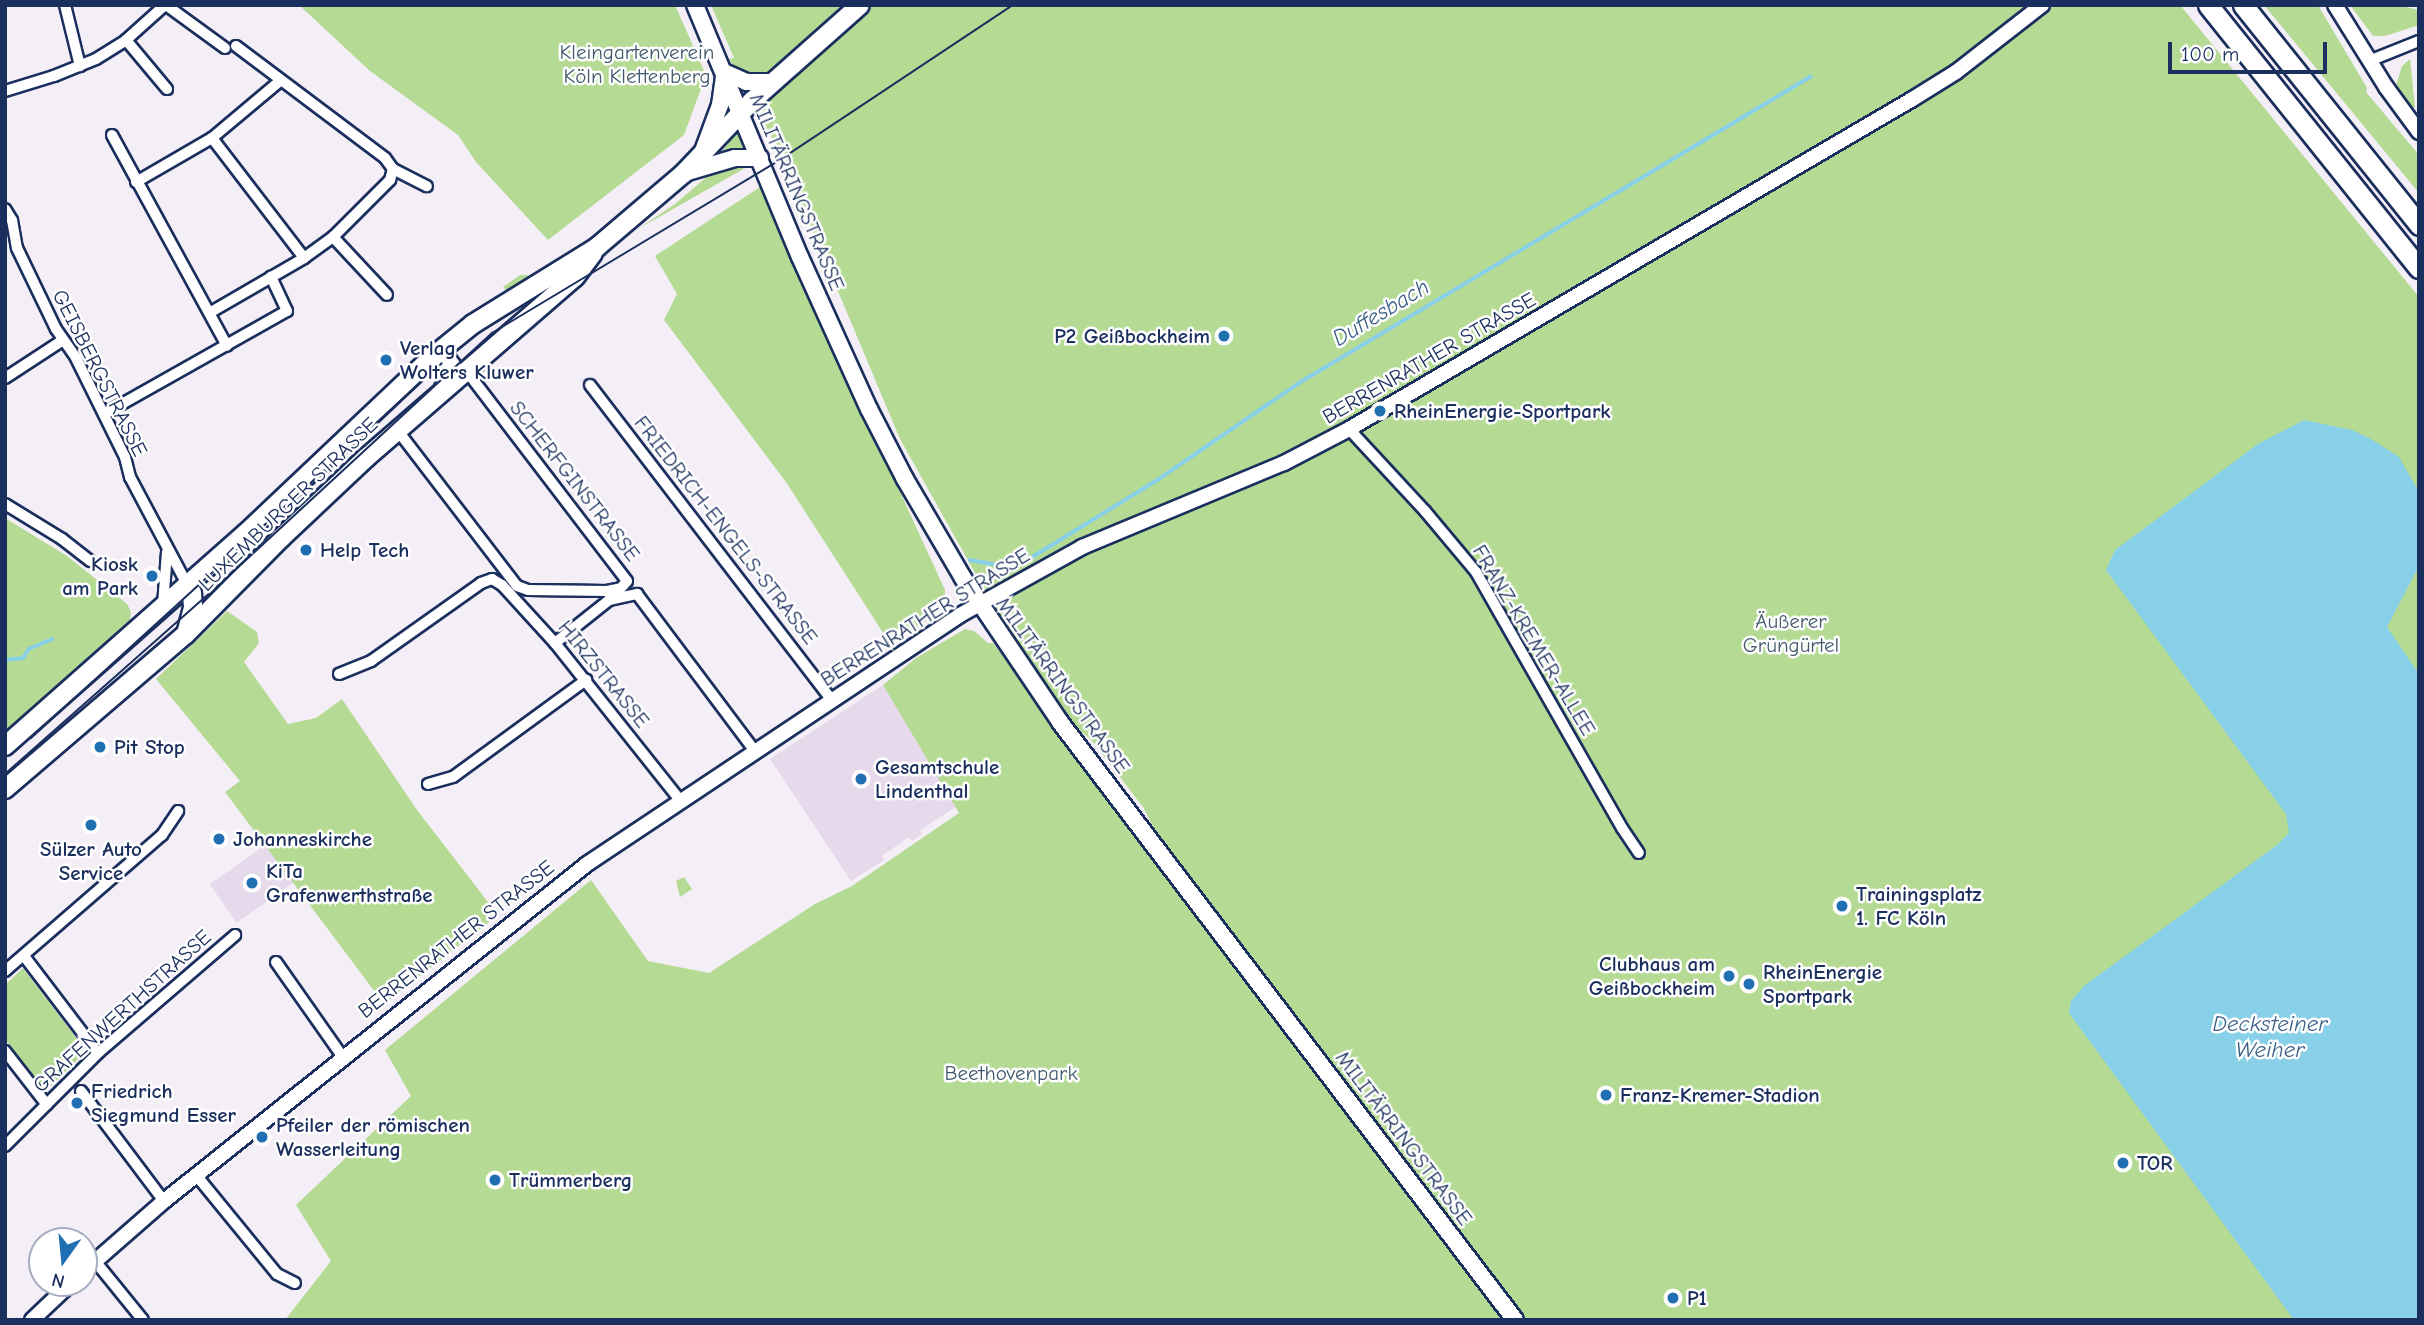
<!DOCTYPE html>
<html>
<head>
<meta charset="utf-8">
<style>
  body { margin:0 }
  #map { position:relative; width:2424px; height:1325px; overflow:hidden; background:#f4eef6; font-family:"Comic Neue",sans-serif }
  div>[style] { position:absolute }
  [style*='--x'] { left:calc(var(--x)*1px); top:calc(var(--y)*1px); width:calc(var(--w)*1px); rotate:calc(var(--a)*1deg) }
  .built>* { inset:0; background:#e7d9ec; transform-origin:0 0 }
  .green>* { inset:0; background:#b5da94 }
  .water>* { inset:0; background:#87d0e7 }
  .stream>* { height:3.5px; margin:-1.75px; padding:0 1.75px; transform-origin:1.75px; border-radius:1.75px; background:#87d0e7 }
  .roads { filter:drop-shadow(2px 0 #1b2f5e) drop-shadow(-2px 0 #1b2f5e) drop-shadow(0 2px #1b2f5e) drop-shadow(0 -2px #1b2f5e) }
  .minor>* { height:10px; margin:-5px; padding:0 5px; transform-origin:5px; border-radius:5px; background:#fff }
  .tertiary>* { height:14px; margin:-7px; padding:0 7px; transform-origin:7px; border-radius:7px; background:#fff }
  .secondary>* { height:16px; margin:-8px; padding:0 8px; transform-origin:8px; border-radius:8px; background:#fff }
  .primary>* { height:18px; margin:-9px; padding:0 9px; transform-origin:9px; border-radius:9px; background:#fff }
  .motorway>* { height:19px; margin:-9.5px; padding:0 9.5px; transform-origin:9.5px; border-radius:9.5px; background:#fff }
  .tram>* { height:2px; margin:-1px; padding:0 1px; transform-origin:1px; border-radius:1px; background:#1b2f5e }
  .dots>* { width:19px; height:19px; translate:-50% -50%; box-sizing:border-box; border:4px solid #fff; border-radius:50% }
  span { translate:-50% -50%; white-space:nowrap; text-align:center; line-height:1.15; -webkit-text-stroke:5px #fff; paint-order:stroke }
  .park-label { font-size:21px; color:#425a6c }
  .street-label { font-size:21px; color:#1b2f5e }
  .poi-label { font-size:21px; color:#1b2f5e; font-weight:700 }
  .right { translate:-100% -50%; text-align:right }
  .left { translate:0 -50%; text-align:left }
  .water-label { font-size:23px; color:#3b5f87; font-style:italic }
  .frame { position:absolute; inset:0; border:7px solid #1b2f5e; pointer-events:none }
  .north { position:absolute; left:28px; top:1227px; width:70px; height:70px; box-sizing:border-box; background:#fff; border:2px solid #a4acbf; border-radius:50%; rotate:195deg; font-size:19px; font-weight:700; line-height:28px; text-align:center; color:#1b2f5e }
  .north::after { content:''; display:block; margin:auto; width:24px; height:32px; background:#1f6fb2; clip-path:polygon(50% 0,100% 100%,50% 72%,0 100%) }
  .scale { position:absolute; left:2168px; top:42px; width:159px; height:32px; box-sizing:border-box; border:4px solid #1b2f5e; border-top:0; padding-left:9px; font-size:21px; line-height:24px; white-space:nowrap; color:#1b2f5e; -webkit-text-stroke:5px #fff; paint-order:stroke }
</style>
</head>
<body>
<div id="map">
  <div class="built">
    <i style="clip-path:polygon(883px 685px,956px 807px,920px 830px,922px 834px,912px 841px,909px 837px,882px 856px,884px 860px,851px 881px,770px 759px)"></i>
    <i style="left:267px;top:844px;width:47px;height:70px;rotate:55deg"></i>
  </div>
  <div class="green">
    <i style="clip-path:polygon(299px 5px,675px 5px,706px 75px,684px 135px,548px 240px,476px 162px,458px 135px,370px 71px)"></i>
    <i style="clip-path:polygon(711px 5px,2180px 5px,2419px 297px,2419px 1320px,1524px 1320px,1163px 846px,1143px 807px,1093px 742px,1070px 721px,1007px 630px,900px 439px,788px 172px,741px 73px,728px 59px,734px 58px)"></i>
    <i style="clip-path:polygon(2264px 5px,2318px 5px,2367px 88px,2366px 92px,2419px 155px,2419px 193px)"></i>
    <i style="clip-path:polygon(2350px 5px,2397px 5px,2419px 10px,2419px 25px,2385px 36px,2373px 36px)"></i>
    <i style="clip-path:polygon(2410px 59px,2415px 107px,2412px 109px,2396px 86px,2402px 66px)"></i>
    <i style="clip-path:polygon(738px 130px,747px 150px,711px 163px,723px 150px)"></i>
    <i style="clip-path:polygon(736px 165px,747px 167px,638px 229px,675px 204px,710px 174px)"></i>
    <i style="clip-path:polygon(760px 187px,945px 590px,944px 608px,891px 645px,786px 482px,664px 320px,677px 294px,655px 256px)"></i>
    <i style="clip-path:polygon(520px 275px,527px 275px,534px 280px,512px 293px,507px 291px,503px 287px)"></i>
    <i style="clip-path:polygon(5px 518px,67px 556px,127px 604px,131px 612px,130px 620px,5px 731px)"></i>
    <i style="clip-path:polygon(227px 611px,257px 632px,259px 643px,244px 662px,288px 724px,316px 718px,342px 699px,417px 810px,498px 915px,384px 1004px,225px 792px,240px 781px,156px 679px)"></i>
    <i style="clip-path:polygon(965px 629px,974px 631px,988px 643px,993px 643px,1506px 1320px,285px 1320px,331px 1261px,296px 1205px,411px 1096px,385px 1050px,591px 880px,648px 961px,709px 973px,815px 904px,852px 886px,959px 813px,883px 685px,916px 658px)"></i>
    <i style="clip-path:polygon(684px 877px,692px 889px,680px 897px,676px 881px)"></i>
    <i style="clip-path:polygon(23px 968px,86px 1051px,45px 1092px,5px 1039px,5px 985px)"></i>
  </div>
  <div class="water">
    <i style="clip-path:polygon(2304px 420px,2352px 430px,2371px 439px,2399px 457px,2419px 492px,2419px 566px,2387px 627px,2419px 674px,2419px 1320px,2294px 1320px,2069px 1013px,2071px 1001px,2084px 986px,2277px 845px,2289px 833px,2286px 814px,2106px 570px,2115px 550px,2258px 444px)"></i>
  </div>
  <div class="stream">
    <i style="--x:970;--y:560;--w:35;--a:10"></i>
    <i style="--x:1004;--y:566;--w:17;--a:-7"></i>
    <i style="--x:1021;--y:564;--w:162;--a:-31.6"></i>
    <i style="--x:1159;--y:479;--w:170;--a:-34.4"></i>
    <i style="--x:1299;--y:383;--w:596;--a:-30.91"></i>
    <i style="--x:5;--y:660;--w:18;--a:-6"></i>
    <i style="--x:23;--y:658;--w:11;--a:-56"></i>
    <i style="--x:29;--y:649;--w:25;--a:-23"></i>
  </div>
  <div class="roads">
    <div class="minor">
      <i style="--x:65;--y:5;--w:63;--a:76.2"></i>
      <i style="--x:166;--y:5;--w:73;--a:36.1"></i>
      <i style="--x:126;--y:40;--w:64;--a:50.1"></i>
      <i style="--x:236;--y:46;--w:186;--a:36.9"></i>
      <i style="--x:385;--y:158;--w:14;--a:54"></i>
      <i style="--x:2369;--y:61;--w:54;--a:-21.8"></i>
      <i style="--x:5;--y:91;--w:51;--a:-17"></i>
      <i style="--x:54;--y:76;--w:45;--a:-22"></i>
      <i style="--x:96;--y:59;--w:36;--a:-32"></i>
      <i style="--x:126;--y:40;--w:52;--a:-41.9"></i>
      <i style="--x:112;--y:135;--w:240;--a:61.4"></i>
      <i style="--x:212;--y:138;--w:151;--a:52.5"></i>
      <i style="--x:393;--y:169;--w:38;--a:27"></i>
      <i style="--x:136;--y:182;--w:88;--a:-30.1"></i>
      <i style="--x:212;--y:138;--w:90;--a:-40"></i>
      <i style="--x:5;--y:209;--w:13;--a:58"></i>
      <i style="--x:12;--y:220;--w:28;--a:80"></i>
      <i style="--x:17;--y:248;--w:90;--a:64.3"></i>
      <i style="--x:56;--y:329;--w:35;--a:55"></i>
      <i style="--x:76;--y:358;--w:110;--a:63.7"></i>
      <i style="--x:125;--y:457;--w:21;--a:76"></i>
      <i style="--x:130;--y:477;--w:121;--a:62"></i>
      <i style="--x:333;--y:237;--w:79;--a:47"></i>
      <i style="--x:211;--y:312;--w:108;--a:-30.1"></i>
      <i style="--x:304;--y:258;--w:36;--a:-36"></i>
      <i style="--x:333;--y:237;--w:81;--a:-45"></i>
      <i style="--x:390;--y:180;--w:11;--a:-75"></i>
      <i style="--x:5;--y:378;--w:69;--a:-33.2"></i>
      <i style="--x:590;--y:385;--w:396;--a:52.5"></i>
      <i style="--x:104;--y:414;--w:210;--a:-29.4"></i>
      <i style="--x:287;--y:311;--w:38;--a:-115"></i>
      <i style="--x:1349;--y:429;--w:112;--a:47.2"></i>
      <i style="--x:1425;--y:511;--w:80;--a:50.1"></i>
      <i style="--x:1476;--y:572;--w:295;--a:60.3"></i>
      <i style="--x:1622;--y:828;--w:30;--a:56"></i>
      <i style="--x:398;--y:431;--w:195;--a:52.5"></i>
      <i style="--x:517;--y:586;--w:12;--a:20"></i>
      <i style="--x:528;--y:590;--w:79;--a:0.7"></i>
      <i style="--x:607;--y:591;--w:14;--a:-12"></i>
      <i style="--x:621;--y:588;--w:9;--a:-49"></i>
      <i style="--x:627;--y:581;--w:263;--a:-127.4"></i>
      <i style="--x:5;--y:504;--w:67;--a:31.6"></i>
      <i style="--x:62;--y:539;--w:36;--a:38"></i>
      <i style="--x:163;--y:605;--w:53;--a:-85.7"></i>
      <i style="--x:555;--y:643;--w:69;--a:-38.5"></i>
      <i style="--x:609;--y:600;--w:29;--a:-12"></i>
      <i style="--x:637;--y:594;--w:195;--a:53.1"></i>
      <i style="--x:339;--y:674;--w:35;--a:-22"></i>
      <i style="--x:371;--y:661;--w:135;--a:-35.3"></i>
      <i style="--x:481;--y:583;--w:12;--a:-20"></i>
      <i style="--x:492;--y:579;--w:12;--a:31"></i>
      <i style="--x:502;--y:585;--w:79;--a:47.6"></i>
      <i style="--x:555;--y:643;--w:201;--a:51.5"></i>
      <i style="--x:428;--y:784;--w:26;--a:-16"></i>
      <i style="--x:453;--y:777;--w:165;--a:-36.1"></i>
      <i style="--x:24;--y:956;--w:122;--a:52.7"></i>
      <i style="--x:276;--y:962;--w:115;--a:54.9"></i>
      <i style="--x:5;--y:971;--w:208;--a:-40.9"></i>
      <i style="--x:162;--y:835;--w:29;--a:-56"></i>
      <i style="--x:5;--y:1051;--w:68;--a:52.1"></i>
      <i style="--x:81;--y:1091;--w:138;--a:53"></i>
      <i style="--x:5;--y:1146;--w:132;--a:-45"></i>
      <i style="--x:98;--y:1053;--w:181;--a:-40.7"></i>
      <i style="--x:196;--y:1175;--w:128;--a:50.7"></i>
      <i style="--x:277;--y:1274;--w:20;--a:27"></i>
      <i style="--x:95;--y:1261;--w:76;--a:50.9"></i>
    </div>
    <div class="tertiary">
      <i style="--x:2335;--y:5;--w:97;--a:58.1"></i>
      <i style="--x:2386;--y:87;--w:56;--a:53.7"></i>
      <i style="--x:84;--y:1271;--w:106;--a:-41.2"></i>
      <i style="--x:164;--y:1201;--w:541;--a:-38.54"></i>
      <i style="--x:587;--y:864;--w:448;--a:-33.7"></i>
      <i style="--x:960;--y:615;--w:140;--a:-29.1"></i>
      <i style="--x:1082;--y:547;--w:219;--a:-22.6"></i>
      <i style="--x:1284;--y:463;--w:73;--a:-27.6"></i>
      <i style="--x:1349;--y:429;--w:651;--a:-30.35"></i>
      <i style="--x:1911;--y:100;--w:53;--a:-31.9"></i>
      <i style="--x:1956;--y:72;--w:109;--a:-37.9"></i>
      <i style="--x:32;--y:1320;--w:54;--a:-43.5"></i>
    </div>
    <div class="secondary">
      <i style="--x:695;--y:5;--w:273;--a:67.4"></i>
      <i style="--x:800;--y:257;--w:167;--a:65.6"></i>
      <i style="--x:869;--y:409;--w:79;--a:62.8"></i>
      <i style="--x:905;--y:479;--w:115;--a:59.6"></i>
      <i style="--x:963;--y:578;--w:174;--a:56"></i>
      <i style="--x:1060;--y:722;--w:751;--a:52.73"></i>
      <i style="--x:724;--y:72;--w:24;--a:24"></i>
      <i style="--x:746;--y:82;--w:27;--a:0"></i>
      <i style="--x:703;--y:151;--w:49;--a:-69.7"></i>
      <i style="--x:720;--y:105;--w:30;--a:-82"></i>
      <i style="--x:684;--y:173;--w:53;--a:-16.4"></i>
      <i style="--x:735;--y:158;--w:25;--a:0"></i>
    </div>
    <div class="primary">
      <i style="--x:431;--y:358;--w:16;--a:7"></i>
      <i style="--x:447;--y:360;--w:9;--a:54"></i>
      <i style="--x:452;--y:367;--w:6;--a:81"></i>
      <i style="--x:453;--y:373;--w:20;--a:120"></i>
      <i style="--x:186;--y:634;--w:28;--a:-75"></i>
      <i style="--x:193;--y:607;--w:14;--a:-94"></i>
      <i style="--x:192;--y:593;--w:10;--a:-119"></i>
      <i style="--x:5;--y:746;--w:322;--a:-41.5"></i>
      <i style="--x:246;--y:533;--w:255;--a:-43.4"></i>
      <i style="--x:431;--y:358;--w:54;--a:-39"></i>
      <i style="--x:473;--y:324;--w:146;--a:-31.8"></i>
      <i style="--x:597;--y:247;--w:114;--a:-40.4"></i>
      <i style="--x:684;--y:173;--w:99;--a:-46.6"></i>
      <i style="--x:752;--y:101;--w:144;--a:-41.6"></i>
      <i style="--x:5;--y:789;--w:238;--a:-40.6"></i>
      <i style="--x:186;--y:634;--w:135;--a:-45.3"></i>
      <i style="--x:281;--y:538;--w:117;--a:-43.3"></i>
      <i style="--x:366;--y:458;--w:276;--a:-40.9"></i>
      <i style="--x:575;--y:277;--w:30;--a:-53"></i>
    </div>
    <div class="motorway">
      <i style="--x:2208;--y:5;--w:337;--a:51.3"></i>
      <i style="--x:2243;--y:5;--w:282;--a:51.3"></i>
    </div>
  </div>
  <div class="tram">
    <i style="--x:31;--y:738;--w:556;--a:-42.38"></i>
    <i style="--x:5;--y:774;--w:288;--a:-41.5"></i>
    <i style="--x:221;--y:583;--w:369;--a:-42.7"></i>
    <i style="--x:492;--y:333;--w:334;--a:-31"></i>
    <i style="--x:778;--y:161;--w:282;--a:-33.6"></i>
  </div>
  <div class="dots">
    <i style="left:1224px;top:336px;background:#1f6fb2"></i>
    <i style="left:386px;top:360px;background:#1f6fb2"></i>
    <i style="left:1380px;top:411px;background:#1f6fb2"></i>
    <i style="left:306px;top:550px;background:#1f6fb2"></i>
    <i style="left:152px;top:576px;background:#1f6fb2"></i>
    <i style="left:100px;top:747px;background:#1f6fb2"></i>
    <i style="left:861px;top:779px;background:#1f6fb2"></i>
    <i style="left:91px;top:825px;background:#1f6fb2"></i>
    <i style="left:219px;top:839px;background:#1f6fb2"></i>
    <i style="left:252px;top:883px;background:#1f6fb2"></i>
    <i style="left:1842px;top:906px;background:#1f6fb2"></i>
    <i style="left:1729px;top:976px;background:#1f6fb2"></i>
    <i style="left:1749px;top:984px;background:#1f6fb2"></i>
    <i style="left:1606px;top:1095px;background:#1f6fb2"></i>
    <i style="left:77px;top:1103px;background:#1f6fb2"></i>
    <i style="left:262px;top:1137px;background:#1f6fb2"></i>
    <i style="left:2123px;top:1163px;background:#1f6fb2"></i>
    <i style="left:495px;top:1180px;background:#1f6fb2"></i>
    <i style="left:1673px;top:1298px;background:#1f6fb2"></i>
  </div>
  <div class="park-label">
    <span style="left:637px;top:64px">Kleingartenverein<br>Köln Klettenberg</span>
    <span style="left:1791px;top:633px">Äußerer<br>Grüngürtel</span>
    <span style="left:1011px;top:1073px">Beethovenpark</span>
  </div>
  <div class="street-label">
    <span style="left:797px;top:192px;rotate:67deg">MILITÄRRINGSTRASSE</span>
    <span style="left:1429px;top:358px;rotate:-30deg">BERRENRATHER STRASSE</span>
    <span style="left:100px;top:373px;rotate:63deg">GEISBERGSTRASSE</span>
    <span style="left:575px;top:481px;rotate:52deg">SCHERFGINSTRASSE</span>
    <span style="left:288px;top:504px;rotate:-44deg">LUXEMBURGER STRASSE</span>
    <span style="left:726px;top:530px;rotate:52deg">FRIEDRICH-ENGELS-STRASSE</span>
    <span style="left:925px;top:617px;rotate:-32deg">BERRENRATHER STRASSE</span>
    <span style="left:1534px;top:640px;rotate:59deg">FRANZ-KREMER-ALLEE</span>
    <span style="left:604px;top:674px;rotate:51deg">HIRZSTRASSE</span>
    <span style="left:1063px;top:685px;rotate:54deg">MILITÄRRINGSTRASSE</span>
    <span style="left:456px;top:939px;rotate:-38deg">BERRENRATHER STRASSE</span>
    <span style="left:122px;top:1011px;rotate:-42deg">GRAFENWERTHSTRASSE</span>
    <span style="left:1404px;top:1138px;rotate:53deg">MILITÄRRINGSTRASSE</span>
  </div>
  <div class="poi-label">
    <span class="right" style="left:1210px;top:336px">P2 Geißbockheim</span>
    <span class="left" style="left:400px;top:360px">Verlag<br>Wolters Kluwer</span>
    <span class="left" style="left:1394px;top:411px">RheinEnergie-Sportpark</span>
    <span class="left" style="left:320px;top:550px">Help Tech</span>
    <span class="right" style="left:138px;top:576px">Kiosk<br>am Park</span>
    <span class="left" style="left:114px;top:747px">Pit Stop</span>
    <span class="left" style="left:875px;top:779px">Gesamtschule<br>Lindenthal</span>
    <span class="left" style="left:233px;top:839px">Johanneskirche</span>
    <span style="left:91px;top:861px">Sülzer Auto<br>Service</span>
    <span class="left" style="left:266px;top:883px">KiTa<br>Grafenwerthstraße</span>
    <span class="left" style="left:1856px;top:906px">Trainingsplatz<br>1. FC Köln</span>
    <span class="right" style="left:1715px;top:976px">Clubhaus am<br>Geißbockheim</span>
    <span class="left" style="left:1763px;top:984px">RheinEnergie<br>Sportpark</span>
    <span class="left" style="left:91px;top:1103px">Friedrich<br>Siegmund Esser</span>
    <span class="left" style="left:1620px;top:1095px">Franz-Kremer-Stadion</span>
    <span class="left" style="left:276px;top:1137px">Pfeiler der römischen<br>Wasserleitung</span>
    <span class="left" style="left:2137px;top:1163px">TOR</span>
    <span class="left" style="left:509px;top:1180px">Trümmerberg</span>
    <span class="left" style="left:1687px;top:1298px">P1</span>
  </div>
  <div class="water-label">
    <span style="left:1381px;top:313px;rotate:-31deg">Duffesbach</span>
    <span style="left:2270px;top:1037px">Decksteiner<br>Weiher</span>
  </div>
  <div class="frame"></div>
  <div class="north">N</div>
  <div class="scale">100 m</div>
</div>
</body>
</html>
